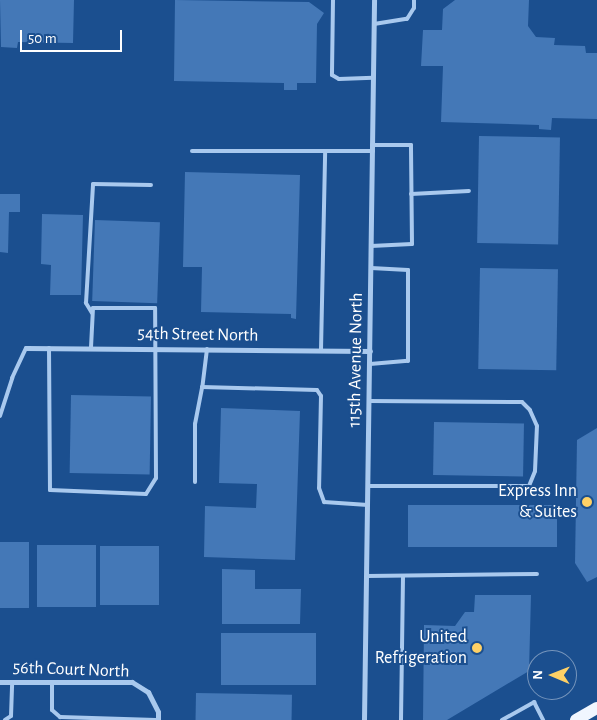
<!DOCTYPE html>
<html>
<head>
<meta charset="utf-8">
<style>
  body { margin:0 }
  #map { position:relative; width:597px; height:720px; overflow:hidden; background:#1b4f8f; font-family:"Alegreya Sans",sans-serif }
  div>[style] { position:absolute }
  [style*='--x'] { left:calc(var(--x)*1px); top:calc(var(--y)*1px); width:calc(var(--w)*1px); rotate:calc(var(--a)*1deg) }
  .building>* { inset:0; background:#4478b7; transform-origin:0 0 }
  .lane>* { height:4px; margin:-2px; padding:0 2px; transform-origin:2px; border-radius:2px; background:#a9c9ee }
  .street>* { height:5px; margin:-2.5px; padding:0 2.5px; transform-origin:2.5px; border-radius:2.5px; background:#a9c9ee }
  .primary>* { height:12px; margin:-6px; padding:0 6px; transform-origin:6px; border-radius:6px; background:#f0f6ff }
  .dots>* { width:14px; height:14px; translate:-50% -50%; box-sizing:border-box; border:2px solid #1b4f8f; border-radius:50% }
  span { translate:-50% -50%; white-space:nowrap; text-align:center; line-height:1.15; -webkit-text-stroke:4px #1b4f8f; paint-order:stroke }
  .street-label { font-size:18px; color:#fff }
  .poi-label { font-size:18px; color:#fff }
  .right { translate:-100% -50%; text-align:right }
  .north { position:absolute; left:527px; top:650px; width:50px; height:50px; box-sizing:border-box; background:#1b4f8f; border:1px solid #7695bc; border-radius:50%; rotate:271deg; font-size:14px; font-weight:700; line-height:20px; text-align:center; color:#fff }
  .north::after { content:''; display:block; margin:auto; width:18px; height:22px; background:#ffd166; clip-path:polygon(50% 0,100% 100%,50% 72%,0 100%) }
  .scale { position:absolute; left:20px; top:30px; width:102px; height:22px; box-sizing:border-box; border:2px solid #fff; border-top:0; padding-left:6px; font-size:15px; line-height:18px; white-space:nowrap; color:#fff; -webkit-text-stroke:4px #1b4f8f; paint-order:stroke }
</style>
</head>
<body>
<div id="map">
  <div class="building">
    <i style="clip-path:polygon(0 0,74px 0,73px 43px,18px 42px,17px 48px,1px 47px)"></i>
    <i style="clip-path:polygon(175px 0,309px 2px,324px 13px,317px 24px,316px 83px,297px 83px,297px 90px,284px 90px,284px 83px,174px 81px)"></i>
    <i style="clip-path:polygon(455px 0,529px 0,528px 26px,536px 37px,555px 38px,554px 45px,585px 46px,586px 53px,597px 53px,597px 119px,552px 118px,551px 130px,539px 129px,539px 125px,441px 122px,443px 66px,421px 66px,423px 30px,442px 30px,443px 9px)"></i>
    <i style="left:479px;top:136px;width:81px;height:107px;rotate:1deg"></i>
    <i style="clip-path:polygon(185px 172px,300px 175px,296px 319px,291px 318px,291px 314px,201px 312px,202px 267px,183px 267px)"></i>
    <i style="clip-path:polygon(0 194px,20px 194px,20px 212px,9px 212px,8px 253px,0 252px)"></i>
    <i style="clip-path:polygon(42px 214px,83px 215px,81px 295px,50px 295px,51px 265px,41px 264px)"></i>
    <i style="left:95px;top:220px;width:65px;height:81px;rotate:2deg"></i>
    <i style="left:480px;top:268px;width:78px;height:101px;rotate:1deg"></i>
    <i style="left:71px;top:395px;width:80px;height:78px;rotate:1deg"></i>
    <i style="clip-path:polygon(221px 408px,300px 411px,295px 560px,204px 557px,205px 506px,256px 508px,257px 484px,219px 483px)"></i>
    <i style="left:434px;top:422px;width:90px;height:53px;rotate:1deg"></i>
    <i style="clip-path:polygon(597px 428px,597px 577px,587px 582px,575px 563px,577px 440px)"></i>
    <i style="left:408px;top:505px;width:149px;height:42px"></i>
    <i style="left:0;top:542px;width:29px;height:66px"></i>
    <i style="left:37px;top:545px;width:59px;height:62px"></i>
    <i style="left:100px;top:546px;width:59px;height:59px"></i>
    <i style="clip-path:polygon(222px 569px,255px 570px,255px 589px,301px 589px,300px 624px,222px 624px)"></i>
    <i style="clip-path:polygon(475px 595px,531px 595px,529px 671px,447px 720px,423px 720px,424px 625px,455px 626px,465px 612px,474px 612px)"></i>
    <i style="left:221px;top:633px;width:95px;height:52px"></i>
    <i style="left:196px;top:693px;width:96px;height:27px;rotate:1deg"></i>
  </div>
  <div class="lane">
    <i style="--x:333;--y:0;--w:75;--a:90.8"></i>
    <i style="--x:332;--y:75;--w:8;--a:30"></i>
    <i style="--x:339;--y:79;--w:34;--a:-2"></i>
    <i style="--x:374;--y:24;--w:33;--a:-9"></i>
    <i style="--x:407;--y:19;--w:13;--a:-58"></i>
    <i style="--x:414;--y:8;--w:8;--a:-90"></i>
    <i style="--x:192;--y:151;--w:181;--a:0"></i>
    <i style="--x:411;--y:194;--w:58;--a:-3"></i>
    <i style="--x:371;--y:246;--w:41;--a:-2.8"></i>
    <i style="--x:412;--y:244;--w:99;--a:-90.6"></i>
    <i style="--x:411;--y:145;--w:39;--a:180"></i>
    <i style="--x:92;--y:313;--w:12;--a:-121"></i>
    <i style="--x:86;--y:303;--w:119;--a:-86.6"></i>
    <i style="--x:93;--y:184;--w:58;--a:1"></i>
    <i style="--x:49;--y:348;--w:142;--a:89.6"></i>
    <i style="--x:50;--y:490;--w:96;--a:2.4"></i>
    <i style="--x:146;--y:494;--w:19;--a:-58"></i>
    <i style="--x:156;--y:478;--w:170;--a:-90.3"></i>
    <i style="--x:155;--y:308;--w:62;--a:180"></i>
    <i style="--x:93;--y:308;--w:40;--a:92.9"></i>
    <i style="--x:207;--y:349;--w:38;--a:97"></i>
    <i style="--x:202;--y:387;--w:115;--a:1.5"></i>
    <i style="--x:317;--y:390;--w:7;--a:56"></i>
    <i style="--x:321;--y:396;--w:92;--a:91.2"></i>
    <i style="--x:319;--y:488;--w:15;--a:70"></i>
    <i style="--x:324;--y:502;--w:44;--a:3.9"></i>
    <i style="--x:321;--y:350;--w:199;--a:-88.8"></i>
    <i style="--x:370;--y:364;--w:38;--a:-5"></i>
    <i style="--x:408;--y:361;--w:91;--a:-90"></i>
    <i style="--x:408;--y:270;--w:37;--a:-177"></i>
    <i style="--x:0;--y:416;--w:40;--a:-72"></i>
    <i style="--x:12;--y:378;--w:33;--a:-65"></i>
    <i style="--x:195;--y:482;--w:58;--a:-90"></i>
    <i style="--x:195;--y:424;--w:38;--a:-79"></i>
    <i style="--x:368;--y:486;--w:161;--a:0"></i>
    <i style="--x:529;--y:486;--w:16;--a:-68"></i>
    <i style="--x:535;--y:471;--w:45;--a:-87.5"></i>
    <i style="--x:537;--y:426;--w:17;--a:-114"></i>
    <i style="--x:530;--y:410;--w:11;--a:-135"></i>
    <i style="--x:522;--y:402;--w:153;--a:-179.6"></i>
    <i style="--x:367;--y:576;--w:170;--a:-0.7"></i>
    <i style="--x:52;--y:682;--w:28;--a:90"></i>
    <i style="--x:52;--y:710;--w:11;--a:41"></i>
    <i style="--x:60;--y:717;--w:96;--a:1.8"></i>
    <i style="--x:5;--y:720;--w:7;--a:-34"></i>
    <i style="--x:11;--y:716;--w:34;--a:-88"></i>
    <i style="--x:401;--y:720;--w:144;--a:-89.2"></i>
    <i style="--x:502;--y:720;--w:37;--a:-29"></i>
    <i style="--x:534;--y:702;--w:20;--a:63"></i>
  </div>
  <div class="street">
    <i style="--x:26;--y:348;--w:344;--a:0.5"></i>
    <i style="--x:0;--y:682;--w:132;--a:0"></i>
    <i style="--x:132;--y:682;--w:19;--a:32"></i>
    <i style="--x:148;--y:692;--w:22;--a:63"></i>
    <i style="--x:158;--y:712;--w:8;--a:90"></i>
    <i style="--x:364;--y:720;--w:720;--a:-89.2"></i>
  </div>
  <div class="primary">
    <i style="--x:576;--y:720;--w:24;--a:-30"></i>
  </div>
  <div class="dots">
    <i style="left:587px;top:502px;background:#ffd166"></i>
    <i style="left:477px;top:648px;background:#ffd166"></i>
  </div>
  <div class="street-label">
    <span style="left:198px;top:335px;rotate:1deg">54th Street North</span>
    <span style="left:356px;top:360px;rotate:-89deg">115th Avenue North</span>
    <span style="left:71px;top:670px;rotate:2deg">56th Court North</span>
  </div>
  <div class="poi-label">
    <span class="right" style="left:577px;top:502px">Express Inn<br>&amp; Suites</span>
    <span class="right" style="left:467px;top:648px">United<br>Refrigeration</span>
  </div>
  <div class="north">N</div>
  <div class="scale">50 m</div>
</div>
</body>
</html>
